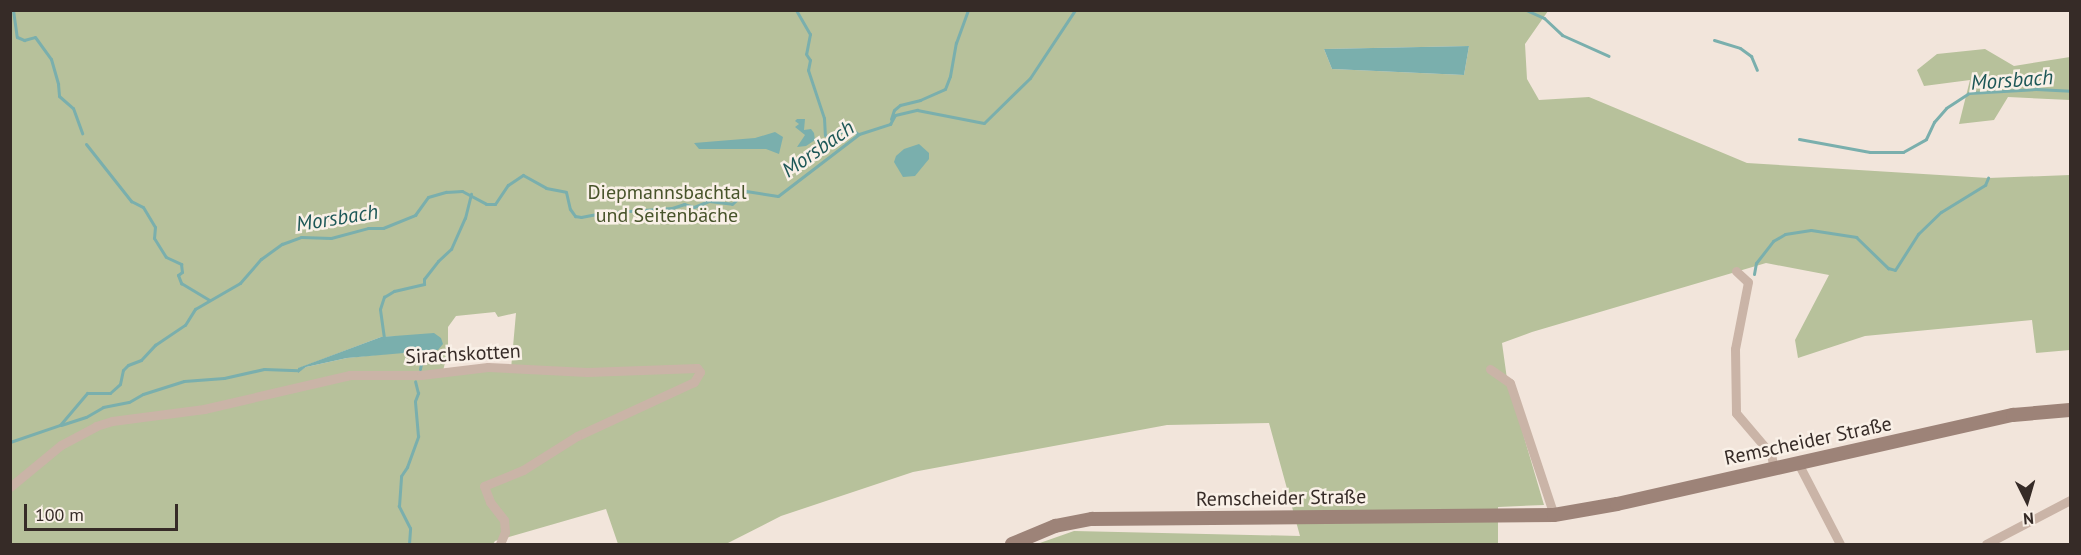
<!DOCTYPE html>
<html>
<head>
<meta charset="utf-8">
<style>
  body { margin:0 }
  #map { position:relative; width:2081px; height:555px; overflow:hidden; background:#f2e5db; font-family:"PT Sans",sans-serif }
  div>[style] { position:absolute }
  [style*='--x'] { left:calc(var(--x)*1px); top:calc(var(--y)*1px); width:calc(var(--w)*1px); rotate:calc(var(--a)*1deg) }
  .green>* { inset:0; background:#b7c19b }
  .water>* { inset:0; background:#7aafad }
  .stream>* { height:3px; margin:-1.5px; padding:0 1.5px; transform-origin:1.5px; border-radius:1.5px; background:#7aafad }
  .minor>* { height:9px; margin:-4.5px; padding:0 4.5px; transform-origin:4.5px; border-radius:4.5px; background:#cab4a7 }
  .secondary>* { height:14px; margin:-7px; padding:0 7px; transform-origin:7px; border-radius:7px; background:#9d8378 }
  span { translate:-50% -50%; white-space:nowrap; text-align:center; line-height:1.15; -webkit-text-stroke:5px #f9f0e7; paint-order:stroke }
  .park-label { font-size:20px; color:#48542b }
  .street-label { font-size:20px; color:#362b27 }
  .water-label { font-size:21px; color:#1d5757; font-style:italic }
  .frame { position:absolute; inset:0; border:12px solid #362b27; pointer-events:none }
  .north { position:absolute; left:1997px; top:471px; width:60px; height:60px; -webkit-text-stroke:4px #f9f0e7; paint-order:stroke; rotate:175deg; font-size:16px; font-weight:700; line-height:24px; text-align:center; color:#362b27 }
  .north::after { content:''; display:block; margin:auto; width:21px; height:27px; background:#362b27; clip-path:polygon(50% 0,100% 100%,50% 72%,0 100%) }
  .scale { position:absolute; left:24px; top:504px; width:154px; height:27px; box-sizing:border-box; border:3px solid #362b27; border-top:0; padding-left:8px; font-size:18px; line-height:21px; white-space:nowrap; color:#362b27; -webkit-text-stroke:4px #f9f0e7; paint-order:stroke }
</style>
</head>
<body>
<div id="map">
  <div class="green">
    <i style="clip-path:polygon(evenodd,10px 11px,1548px 11px,1525px 44px,1527px 79px,1539px 100px,1589px 97px,1747px 163px,1988px 178px,2070px 175px,2070px 350px,2036px 353px,2032px 320px,1865px 336px,1798px 358px,1795px 340px,1829px 275px,1766px 263px,1532px 332px,1502px 343px,1507px 379px,1544px 505px,1498px 507px,1498px 544px,1037px 544px,1074px 531px,1300px 536px,1269px 423px,1167px 425px,913px 472px,781px 516px,726px 544px,618px 544px,606px 509px,495px 541px,493px 544px,11px 544px,10px 11px,1469px 46px,1464px 75px,1332px 69px,1324px 49px,1469px 46px,10px 11px,495px 312px,498px 317px,516px 313px,511px 369px,443px 371px,448px 350px,448px 327px,456px 316px,495px 312px,10px 11px,432px 335px,423px 354px,413px 351px,347px 358px,306px 367px,298px 372px,299px 368px,381px 337px,432px 335px)"></i>
    <i style="clip-path:polygon(1985px 49px,2014px 66px,2070px 57px,2070px 100px,2008px 97px,1994px 120px,1959px 124px,1970px 80px,1924px 86px,1917px 70px,1937px 54px)"></i>
  </div>
  <div class="water">
    <i style="clip-path:polygon(1469px 46px,1464px 75px,1332px 69px,1324px 49px)"></i>
    <i style="clip-path:polygon(797px 119px,805px 119px,804px 130px,811px 129px,814px 133px,815px 140px,806px 146px,797px 147px,805px 135px,795px 127px,799px 124px,795px 121px)"></i>
    <i style="clip-path:polygon(775px 132px,783px 137px,779px 154px,766px 149px,699px 149px,694px 143px,755px 138px)"></i>
    <i style="clip-path:polygon(919px 144px,929px 153px,929px 159px,915px 176px,903px 177px,894px 162px,896px 156px,904px 149px)"></i>
    <i style="clip-path:polygon(434px 333px,441px 338px,443px 344px,438px 350px,347px 358px,306px 367px,298px 373px,298px 368px,381px 337px)"></i>
  </div>
  <div class="stream">
    <i style="--x:13;--y:10;--w:27;--a:82"></i>
    <i style="--x:17;--y:37;--w:8;--a:23"></i>
    <i style="--x:24;--y:40;--w:11;--a:-15"></i>
    <i style="--x:35;--y:37;--w:27;--a:54"></i>
    <i style="--x:51;--y:59;--w:26;--a:74"></i>
    <i style="--x:58;--y:84;--w:12;--a:85"></i>
    <i style="--x:59;--y:96;--w:18;--a:41"></i>
    <i style="--x:73;--y:108;--w:27;--a:70"></i>
    <i style="--x:796;--y:10;--w:28;--a:60"></i>
    <i style="--x:810;--y:34;--w:20;--a:101"></i>
    <i style="--x:806;--y:54;--w:7;--a:56"></i>
    <i style="--x:810;--y:60;--w:10;--a:101"></i>
    <i style="--x:808;--y:70;--w:51;--a:71.6"></i>
    <i style="--x:824;--y:118;--w:17;--a:87"></i>
    <i style="--x:825;--y:135;--w:4;--a:27"></i>
    <i style="--x:829;--y:137;--w:23;--a:-23"></i>
    <i style="--x:850;--y:128;--w:10;--a:37"></i>
    <i style="--x:1526;--y:10;--w:20;--a:24"></i>
    <i style="--x:1544;--y:18;--w:25;--a:43"></i>
    <i style="--x:1562;--y:35;--w:51;--a:24.1"></i>
    <i style="--x:1714;--y:40;--w:27;--a:17"></i>
    <i style="--x:1740;--y:48;--w:14;--a:36"></i>
    <i style="--x:1751;--y:56;--w:15;--a:67"></i>
    <i style="--x:891;--y:119;--w:9;--a:-72"></i>
    <i style="--x:894;--y:110;--w:8;--a:-40"></i>
    <i style="--x:900;--y:105;--w:21;--a:-14"></i>
    <i style="--x:920;--y:100;--w:27;--a:-24"></i>
    <i style="--x:945;--y:89;--w:14;--a:-69"></i>
    <i style="--x:950;--y:76;--w:34;--a:-80"></i>
    <i style="--x:956;--y:43;--w:35;--a:-70"></i>
    <i style="--x:1799;--y:139;--w:72;--a:10.4"></i>
    <i style="--x:1870;--y:152;--w:33;--a:0"></i>
    <i style="--x:1903;--y:152;--w:26;--a:-29"></i>
    <i style="--x:1926;--y:139;--w:19;--a:-65"></i>
    <i style="--x:1934;--y:122;--w:18;--a:-49"></i>
    <i style="--x:1946;--y:108;--w:27;--a:-33"></i>
    <i style="--x:1969;--y:93;--w:67;--a:-3.4"></i>
    <i style="--x:2036;--y:89;--w:34;--a:3"></i>
    <i style="--x:86;--y:144;--w:73;--a:51.7"></i>
    <i style="--x:131;--y:201;--w:13;--a:27"></i>
    <i style="--x:143;--y:207;--w:23;--a:59"></i>
    <i style="--x:155;--y:227;--w:11;--a:95"></i>
    <i style="--x:154;--y:238;--w:22;--a:58"></i>
    <i style="--x:166;--y:257;--w:17;--a:25"></i>
    <i style="--x:181;--y:264;--w:8;--a:83"></i>
    <i style="--x:182;--y:272;--w:5;--a:143"></i>
    <i style="--x:178;--y:275;--w:9;--a:69"></i>
    <i style="--x:181;--y:283;--w:33;--a:31"></i>
    <i style="--x:1754;--y:274;--w:11;--a:-80"></i>
    <i style="--x:1756;--y:263;--w:28;--a:-52"></i>
    <i style="--x:1773;--y:241;--w:14;--a:-30"></i>
    <i style="--x:1785;--y:234;--w:26;--a:-9"></i>
    <i style="--x:1811;--y:230;--w:46;--a:8.8"></i>
    <i style="--x:1856;--y:237;--w:45;--a:44.1"></i>
    <i style="--x:1888;--y:268;--w:7;--a:16"></i>
    <i style="--x:1895;--y:270;--w:43;--a:-57.4"></i>
    <i style="--x:1918;--y:234;--w:32;--a:-44"></i>
    <i style="--x:1941;--y:212;--w:52;--a:-31.5"></i>
    <i style="--x:1985;--y:185;--w:8;--a:-67"></i>
    <i style="--x:384;--y:338;--w:29;--a:-98"></i>
    <i style="--x:380;--y:309;--w:13;--a:-72"></i>
    <i style="--x:384;--y:297;--w:12;--a:-31"></i>
    <i style="--x:394;--y:291;--w:31;--a:-13"></i>
    <i style="--x:424;--y:284;--w:5;--a:-90"></i>
    <i style="--x:424;--y:279;--w:23;--a:-52"></i>
    <i style="--x:438;--y:261;--w:18;--a:-43"></i>
    <i style="--x:451;--y:249;--w:34;--a:-66"></i>
    <i style="--x:465;--y:218;--w:25;--a:-76"></i>
    <i style="--x:420;--y:369;--w:15;--a:-79"></i>
    <i style="--x:61;--y:425;--w:26;--a:-18"></i>
    <i style="--x:86;--y:417;--w:20;--a:-30"></i>
    <i style="--x:103;--y:407;--w:26;--a:-11"></i>
    <i style="--x:129;--y:402;--w:16;--a:-30"></i>
    <i style="--x:143;--y:394;--w:43;--a:-17.6"></i>
    <i style="--x:184;--y:381;--w:40;--a:-4.3"></i>
    <i style="--x:224;--y:378;--w:41;--a:-12.7"></i>
    <i style="--x:264;--y:369;--w:34;--a:2"></i>
    <i style="--x:10;--y:442;--w:53;--a:-18.8"></i>
    <i style="--x:60;--y:425;--w:42;--a:-49.8"></i>
    <i style="--x:87;--y:393;--w:23;--a:0"></i>
    <i style="--x:110;--y:393;--w:13;--a:-42"></i>
    <i style="--x:120;--y:384;--w:14;--a:-78"></i>
    <i style="--x:123;--y:370;--w:7;--a:-45"></i>
    <i style="--x:128;--y:365;--w:14;--a:-21"></i>
    <i style="--x:141;--y:360;--w:21;--a:-47"></i>
    <i style="--x:155;--y:345;--w:36;--a:-34"></i>
    <i style="--x:185;--y:325;--w:19;--a:-58"></i>
    <i style="--x:195;--y:309;--w:52;--a:-30"></i>
    <i style="--x:240;--y:283;--w:32;--a:-49"></i>
    <i style="--x:261;--y:259;--w:26;--a:-36"></i>
    <i style="--x:282;--y:244;--w:20;--a:-20"></i>
    <i style="--x:301;--y:237;--w:30;--a:2"></i>
    <i style="--x:331;--y:238;--w:38;--a:-15"></i>
    <i style="--x:368;--y:228;--w:15;--a:0"></i>
    <i style="--x:383;--y:228;--w:35;--a:-22"></i>
    <i style="--x:415;--y:215;--w:22;--a:-54"></i>
    <i style="--x:428;--y:197;--w:19;--a:-16"></i>
    <i style="--x:446;--y:192;--w:16;--a:-4"></i>
    <i style="--x:462;--y:191;--w:27;--a:28"></i>
    <i style="--x:486;--y:204;--w:9;--a:0"></i>
    <i style="--x:495;--y:204;--w:23;--a:-56"></i>
    <i style="--x:508;--y:185;--w:18;--a:-34"></i>
    <i style="--x:523;--y:175;--w:26;--a:29"></i>
    <i style="--x:546;--y:188;--w:20;--a:11"></i>
    <i style="--x:566;--y:192;--w:17;--a:77"></i>
    <i style="--x:570;--y:209;--w:9;--a:54"></i>
    <i style="--x:575;--y:216;--w:6;--a:9"></i>
    <i style="--x:581;--y:217;--w:20;--a:-11"></i>
    <i style="--x:601;--y:213;--w:71;--a:-4"></i>
    <i style="--x:672;--y:208;--w:13;--a:-18"></i>
    <i style="--x:684;--y:204;--w:10;--a:17"></i>
    <i style="--x:694;--y:207;--w:16;--a:-22"></i>
    <i style="--x:709;--y:201;--w:23;--a:7"></i>
    <i style="--x:732;--y:204;--w:19;--a:-43"></i>
    <i style="--x:746;--y:191;--w:32;--a:9"></i>
    <i style="--x:778;--y:196;--w:102;--a:-37.4"></i>
    <i style="--x:859;--y:134;--w:33;--a:-18"></i>
    <i style="--x:890;--y:124;--w:10;--a:-61"></i>
    <i style="--x:895;--y:115;--w:23;--a:-13"></i>
    <i style="--x:917;--y:110;--w:68;--a:11"></i>
    <i style="--x:984;--y:123;--w:64;--a:-44.4"></i>
    <i style="--x:1030;--y:78;--w:82;--a:-56.5"></i>
    <i style="--x:409;--y:544;--w:16;--a:-86"></i>
    <i style="--x:410;--y:528;--w:25;--a:-117"></i>
    <i style="--x:399;--y:506;--w:30;--a:-86"></i>
    <i style="--x:401;--y:476;--w:11;--a:-56"></i>
    <i style="--x:407;--y:467;--w:33;--a:-70"></i>
    <i style="--x:418;--y:436;--w:35;--a:-95"></i>
    <i style="--x:415;--y:401;--w:9;--a:-69"></i>
    <i style="--x:418;--y:393;--w:12;--a:-104"></i>
  </div>
  <div class="minor">
    <i style="--x:1736;--y:271;--w:16;--a:43"></i>
    <i style="--x:1748;--y:282;--w:68;--a:101"></i>
    <i style="--x:1735;--y:349;--w:64;--a:89.1"></i>
    <i style="--x:1736;--y:413;--w:54;--a:49.5"></i>
    <i style="--x:1771;--y:454;--w:15;--a:79"></i>
    <i style="--x:1490;--y:369;--w:24;--a:35"></i>
    <i style="--x:1510;--y:383;--w:139;--a:71.6"></i>
    <i style="--x:1798;--y:463;--w:91;--a:62.6"></i>
    <i style="--x:10;--y:487;--w:66;--a:-39.5"></i>
    <i style="--x:61;--y:445;--w:40;--a:-28"></i>
    <i style="--x:96;--y:426;--w:17;--a:-17"></i>
    <i style="--x:112;--y:421;--w:93;--a:-7.4"></i>
    <i style="--x:204;--y:409;--w:150;--a:-13.1"></i>
    <i style="--x:350;--y:375;--w:71;--a:0"></i>
    <i style="--x:421;--y:375;--w:67;--a:-6.8"></i>
    <i style="--x:488;--y:367;--w:99;--a:2.9"></i>
    <i style="--x:587;--y:372;--w:110;--a:-2.1"></i>
    <i style="--x:697;--y:368;--w:5;--a:53"></i>
    <i style="--x:700;--y:372;--w:12;--a:121"></i>
    <i style="--x:694;--y:382;--w:129;--a:155.2"></i>
    <i style="--x:577;--y:436;--w:64;--a:147.8"></i>
    <i style="--x:523;--y:470;--w:42;--a:157.7"></i>
    <i style="--x:484;--y:486;--w:17;--a:69"></i>
    <i style="--x:490;--y:502;--w:23;--a:52"></i>
    <i style="--x:504;--y:520;--w:12;--a:85"></i>
    <i style="--x:505;--y:532;--w:13;--a:113"></i>
    <i style="--x:1986;--y:544;--w:95;--a:-27.6"></i>
  </div>
  <div class="secondary">
    <i style="--x:1012;--y:544;--w:47;--a:-22.7"></i>
    <i style="--x:1055;--y:526;--w:38;--a:-11"></i>
    <i style="--x:1092;--y:519;--w:462;--a:-0.5"></i>
    <i style="--x:1554;--y:515;--w:64;--a:-9.9"></i>
    <i style="--x:1617;--y:504;--w:406;--a:-12.7"></i>
    <i style="--x:2013;--y:415;--w:57;--a:-5"></i>
  </div>
  <div class="park-label">
    <span style="left:667px;top:204px">Diepmannsbachtal<br>und Seitenbäche</span>
  </div>
  <div class="street-label">
    <span style="left:463px;top:354px;rotate:-3deg">Sirachskotten</span>
    <span style="left:1808px;top:441px;rotate:-12deg">Remscheider Straße</span>
    <span style="left:1281px;top:498px;rotate:-1deg">Remscheider Straße</span>
  </div>
  <div class="water-label">
    <span style="left:2012px;top:80px;rotate:-4deg">Morsbach</span>
    <span style="left:818px;top:149px;rotate:-35deg">Morsbach</span>
    <span style="left:337px;top:218px;rotate:-9deg">Morsbach</span>
  </div>
  <div class="frame"></div>
  <div class="north">N</div>
  <div class="scale">100 m</div>
</div>
</body>
</html>
